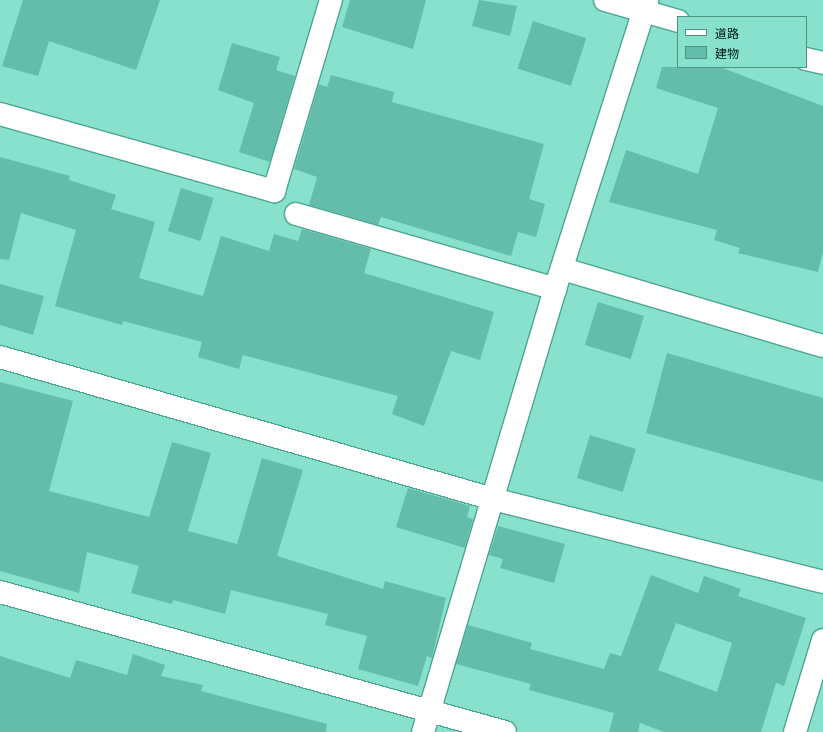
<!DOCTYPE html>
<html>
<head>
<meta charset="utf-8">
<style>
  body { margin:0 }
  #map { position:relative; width:823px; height:732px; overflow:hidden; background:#87e1cd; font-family:Figtree,"Noto Sans JP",sans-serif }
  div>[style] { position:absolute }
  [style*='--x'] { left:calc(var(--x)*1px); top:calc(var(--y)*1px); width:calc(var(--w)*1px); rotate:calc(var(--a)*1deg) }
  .building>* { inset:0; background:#63bdaa; transform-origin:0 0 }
  .roads { filter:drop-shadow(1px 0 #4aa592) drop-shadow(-1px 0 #4aa592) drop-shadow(0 1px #4aa592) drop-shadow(0 -1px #4aa592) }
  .street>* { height:22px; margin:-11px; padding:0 11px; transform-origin:11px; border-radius:11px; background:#fff }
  span { translate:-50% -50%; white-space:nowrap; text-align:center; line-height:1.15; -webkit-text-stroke:3.5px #87e1cd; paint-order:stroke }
  .legend { position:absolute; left:677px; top:16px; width:130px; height:52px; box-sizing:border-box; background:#87e1cd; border:1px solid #518f81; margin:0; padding:5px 7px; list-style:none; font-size:12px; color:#00140f }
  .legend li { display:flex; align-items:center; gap:8px; height:20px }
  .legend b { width:20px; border:1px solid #518f81 }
</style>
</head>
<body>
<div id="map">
  <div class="building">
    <i style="clip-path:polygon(23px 0,160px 0,136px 70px,49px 41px,38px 76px,2px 66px)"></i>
    <i style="clip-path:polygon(350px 0,426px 0,413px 49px,342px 27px)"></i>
    <i style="clip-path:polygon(479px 0,517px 6px,510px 36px,472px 26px)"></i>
    <i style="left:533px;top:21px;width:56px;height:50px;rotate:18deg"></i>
    <i style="clip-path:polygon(232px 43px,280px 57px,276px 70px,295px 76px,270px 162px,239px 152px,254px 103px,218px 90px)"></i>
    <i style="clip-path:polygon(662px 67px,720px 67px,823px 106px,823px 252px,818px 272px,738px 253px,740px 248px,714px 240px,717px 230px,609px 202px,626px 150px,698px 174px,718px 108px,656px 88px)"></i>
    <i style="clip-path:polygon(331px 75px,394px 92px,392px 102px,544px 144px,529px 199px,545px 204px,536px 237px,518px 232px,511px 256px,381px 217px,378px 225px,309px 205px,317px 177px,294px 169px,319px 84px,327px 87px)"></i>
    <i style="clip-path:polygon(0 157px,70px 176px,69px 180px,116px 195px,111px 209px,155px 222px,139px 278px,203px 296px,221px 236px,269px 251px,274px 234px,298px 241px,302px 229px,371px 249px,364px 273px,494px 312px,480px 360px,451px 351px,424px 426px,392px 414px,398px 396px,243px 355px,239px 369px,198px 357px,202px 342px,123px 321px,122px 325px,55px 306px,76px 230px,21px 213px,9px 260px,0 259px)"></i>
    <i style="left:181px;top:188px;width:34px;height:45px;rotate:17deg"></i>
    <i style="clip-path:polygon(0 284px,44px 296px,33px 335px,0 325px)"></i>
    <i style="left:598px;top:302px;width:48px;height:45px;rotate:17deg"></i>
    <i style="clip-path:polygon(667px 353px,823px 398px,823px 482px,646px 433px)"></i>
    <i style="clip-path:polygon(0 382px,73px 401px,49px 491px,149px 517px,172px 442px,211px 453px,188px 531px,237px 544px,262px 458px,303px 470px,277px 556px,383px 589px,385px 581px,446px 598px,432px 658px,427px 656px,418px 686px,358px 669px,367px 636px,325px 625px,328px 614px,231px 590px,225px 614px,173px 600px,172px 604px,131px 593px,139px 566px,87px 552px,79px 593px,0 571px)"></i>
    <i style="left:590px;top:435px;width:48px;height:45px;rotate:17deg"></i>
    <i style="clip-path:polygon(408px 488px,470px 506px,467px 517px,473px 519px,465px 548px,396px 527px)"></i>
    <i style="clip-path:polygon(498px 526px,565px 544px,554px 583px,500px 568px,503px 559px,489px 555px)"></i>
    <i style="clip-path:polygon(evenodd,651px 575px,698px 593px,704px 576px,741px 589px,738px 596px,806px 618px,784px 686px,776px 683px,761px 732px,664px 732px,640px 723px,638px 732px,609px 732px,614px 713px,529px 690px,531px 684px,456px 664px,468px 625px,532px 643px,530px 649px,604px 669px,610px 653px,621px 656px,651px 575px,676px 623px,732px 643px,717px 692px,658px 670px,676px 623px)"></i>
    <i style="clip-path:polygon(133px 654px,165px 665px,161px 676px,203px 685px,201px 691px,327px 724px,326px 732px,0 732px,0 656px,70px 678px,76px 660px,127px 675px)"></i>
  </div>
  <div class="roads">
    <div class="street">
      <i style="--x:605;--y:0;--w:76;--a:16"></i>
      <i style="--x:806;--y:59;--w:17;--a:13"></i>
      <i style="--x:0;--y:114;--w:285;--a:15.7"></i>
      <i style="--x:274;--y:191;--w:199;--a:-73.4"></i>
      <i style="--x:296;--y:214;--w:270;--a:16.1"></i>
      <i style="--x:563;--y:269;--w:271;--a:16.5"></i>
      <i style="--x:0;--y:357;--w:513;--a:16.07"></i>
      <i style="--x:493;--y:499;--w:340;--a:14.1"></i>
      <i style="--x:0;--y:592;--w:524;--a:15.49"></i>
      <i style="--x:423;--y:732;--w:462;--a:-73.4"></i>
      <i style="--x:555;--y:289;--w:303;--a:-72.3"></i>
      <i style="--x:795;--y:732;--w:96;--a:-73.1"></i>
    </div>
  </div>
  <ul class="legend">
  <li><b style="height:5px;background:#fff"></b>道路</li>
  <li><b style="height:11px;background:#63bdaa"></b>建物</li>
  </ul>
</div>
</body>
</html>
